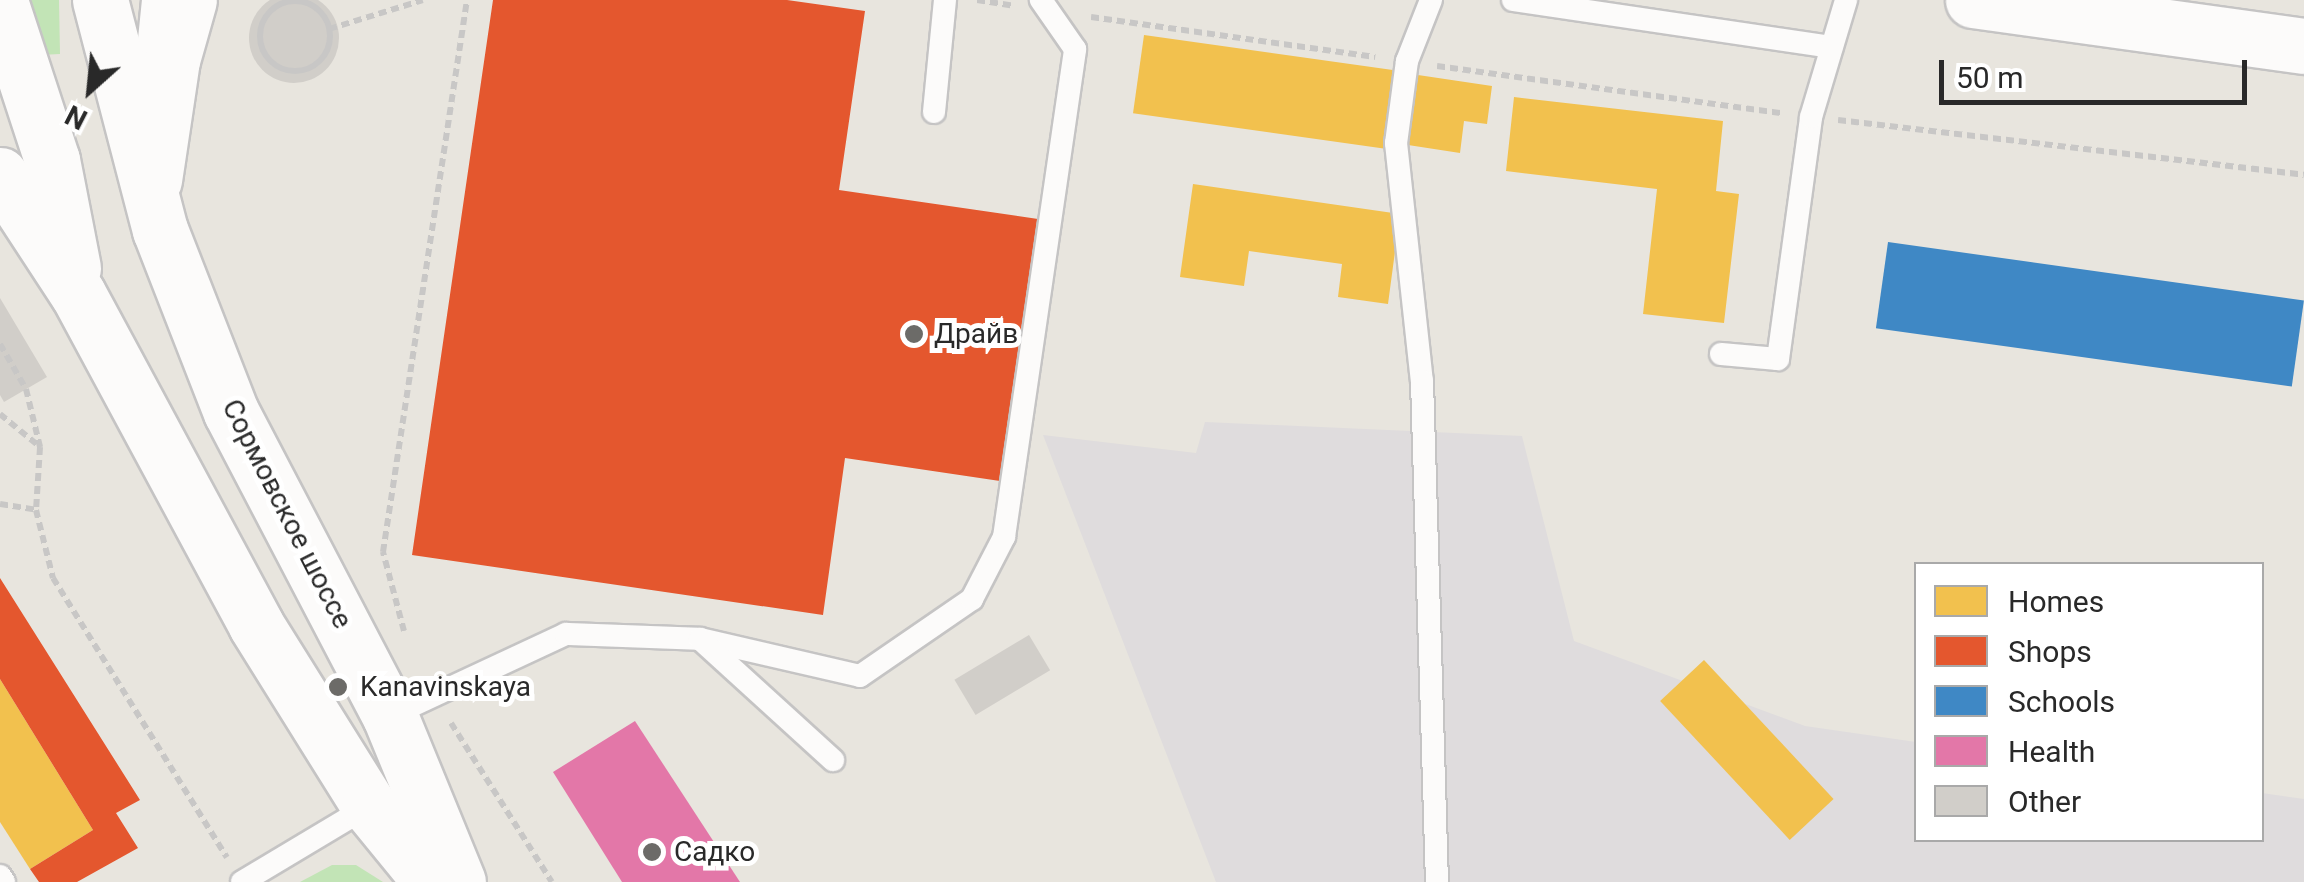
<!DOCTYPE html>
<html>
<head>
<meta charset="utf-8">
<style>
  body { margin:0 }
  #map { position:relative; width:2304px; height:882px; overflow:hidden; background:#e8e5de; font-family:Roboto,sans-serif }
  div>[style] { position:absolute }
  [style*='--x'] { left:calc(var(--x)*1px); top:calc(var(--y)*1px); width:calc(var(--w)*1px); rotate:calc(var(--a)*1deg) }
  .industrial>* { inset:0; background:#dfdcdd }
  .green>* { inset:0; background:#c2e4b6 }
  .homes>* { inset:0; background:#f2c14e; transform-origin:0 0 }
  .shops>* { inset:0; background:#e4572e }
  .schools>* { inset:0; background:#3f88c5; transform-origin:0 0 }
  .health>* { inset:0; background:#e377a8 }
  .building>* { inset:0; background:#d1cec9; transform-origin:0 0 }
  .round { border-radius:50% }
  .path>* { height:6px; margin-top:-3px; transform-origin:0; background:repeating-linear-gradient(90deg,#c8c7c6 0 8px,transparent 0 13px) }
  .path>.ring { margin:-3px; padding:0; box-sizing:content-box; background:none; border:6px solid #c8c7c6; border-radius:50% }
  .roads { filter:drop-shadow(2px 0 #c5c4c4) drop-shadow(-2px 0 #c5c4c4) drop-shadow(0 2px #c5c4c4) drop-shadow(0 -2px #c5c4c4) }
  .service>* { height:22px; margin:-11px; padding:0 11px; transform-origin:11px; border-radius:11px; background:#fcfbfa }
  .secondary>* { height:55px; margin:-27.5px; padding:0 27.5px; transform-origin:27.5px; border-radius:27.5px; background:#fcfbfa }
  .dots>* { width:28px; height:28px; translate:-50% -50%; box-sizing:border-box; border:5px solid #fff; border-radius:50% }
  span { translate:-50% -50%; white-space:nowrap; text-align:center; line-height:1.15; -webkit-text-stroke:10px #fff; paint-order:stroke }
  .poi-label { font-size:28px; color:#292929 }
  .left { translate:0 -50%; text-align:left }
  .street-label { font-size:28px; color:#292929 }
  .legend { position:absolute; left:1914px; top:562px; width:350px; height:280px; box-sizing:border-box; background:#fff; border:2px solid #a9a9a9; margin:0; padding:12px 18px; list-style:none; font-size:30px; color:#292929 }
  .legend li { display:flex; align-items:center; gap:20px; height:50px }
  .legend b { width:50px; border:2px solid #a9a9a9 }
  .north { position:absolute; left:40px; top:40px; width:100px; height:100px; -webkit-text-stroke:8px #fff; paint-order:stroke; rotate:207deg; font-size:28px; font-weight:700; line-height:40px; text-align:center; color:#292929 }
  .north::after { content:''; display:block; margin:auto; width:35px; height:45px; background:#292929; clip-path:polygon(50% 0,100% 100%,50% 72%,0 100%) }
  .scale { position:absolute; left:1939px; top:60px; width:308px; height:45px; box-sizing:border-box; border:5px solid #292929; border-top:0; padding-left:12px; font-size:30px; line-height:35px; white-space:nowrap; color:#292929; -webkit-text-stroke:8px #fff; paint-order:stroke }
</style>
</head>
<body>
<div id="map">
  <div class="industrial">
    <i style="clip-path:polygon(1205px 422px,1522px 436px,1574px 641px,1805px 726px,1916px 742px,1916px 840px,2262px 840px,2262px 793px,2304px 799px,2304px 882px,1216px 882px,1043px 435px,1196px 453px)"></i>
  </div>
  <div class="green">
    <i style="clip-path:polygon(28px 0,59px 0,60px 54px,40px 55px)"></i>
    <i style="clip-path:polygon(332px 865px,356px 865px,383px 882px,300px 882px)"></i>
  </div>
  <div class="homes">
    <i style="left:1144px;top:35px;width:253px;height:79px;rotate:8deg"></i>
    <i style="clip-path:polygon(1418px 75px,1492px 86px,1487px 124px,1464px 121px,1460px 153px,1408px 145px)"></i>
    <i style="clip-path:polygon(1514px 97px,1723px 121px,1716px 191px,1739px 194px,1724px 323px,1643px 314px,1657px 189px,1506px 171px)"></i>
    <i style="clip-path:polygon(1193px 184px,1400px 214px,1388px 304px,1338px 297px,1342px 264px,1249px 251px,1244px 286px,1180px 277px)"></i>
    <i style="left:1704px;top:660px;width:190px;height:60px;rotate:47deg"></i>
    <i style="clip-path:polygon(0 679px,93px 830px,30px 869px,0 822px)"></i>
  </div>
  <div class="shops">
    <i style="clip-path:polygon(493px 0,787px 0,865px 11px,839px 190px,1038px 219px,1000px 481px,845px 458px,823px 615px,412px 555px)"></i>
    <i style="clip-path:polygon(0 578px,140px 800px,116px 813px,138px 848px,77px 882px,39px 882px,30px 869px,93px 830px,0 679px)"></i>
  </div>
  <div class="schools">
    <i style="left:1888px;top:242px;width:420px;height:87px;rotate:8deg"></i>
  </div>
  <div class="health">
    <i style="clip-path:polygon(635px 721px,740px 882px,622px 882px,553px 772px)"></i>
  </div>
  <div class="building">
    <i class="round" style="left:249px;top:-7px;width:90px;height:90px"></i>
    <i style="clip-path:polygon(0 298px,47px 377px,4px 402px,0 395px)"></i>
    <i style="left:1029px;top:635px;width:41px;height:87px;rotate:59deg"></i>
  </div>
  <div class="path">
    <i style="--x:977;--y:0;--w:37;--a:9"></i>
    <i class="ring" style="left:260px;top:1px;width:64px;height:64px"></i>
    <i style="--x:1091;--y:17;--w:287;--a:8"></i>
    <i style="--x:329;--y:29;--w:98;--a:-17.1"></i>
    <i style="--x:1437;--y:66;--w:347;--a:7.8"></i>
    <i style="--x:1838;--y:120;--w:469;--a:6.7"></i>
    <i style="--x:0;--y:344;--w:52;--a:60"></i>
    <i style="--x:26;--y:389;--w:60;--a:76.4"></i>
    <i style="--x:40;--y:447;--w:63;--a:93.6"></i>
    <i style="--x:36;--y:510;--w:70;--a:76"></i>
    <i style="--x:53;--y:578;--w:329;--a:58.1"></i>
    <i style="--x:0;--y:414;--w:50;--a:39.4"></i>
    <i style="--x:0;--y:504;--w:36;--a:9"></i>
    <i style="--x:404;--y:631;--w:82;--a:-104.9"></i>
    <i style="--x:383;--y:552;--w:558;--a:-81.35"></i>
    <i style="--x:451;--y:723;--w:188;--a:57.6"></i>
  </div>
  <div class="roads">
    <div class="service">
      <i style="--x:1431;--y:0;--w:66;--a:111.5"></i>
      <i style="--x:1407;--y:61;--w:83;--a:97.6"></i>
      <i style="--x:1396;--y:143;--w:239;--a:83.8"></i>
      <i style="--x:1422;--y:381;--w:501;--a:88.29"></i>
      <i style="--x:1513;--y:0;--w:322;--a:8.4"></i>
      <i style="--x:147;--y:59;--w:59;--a:-84.2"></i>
      <i style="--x:934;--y:112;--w:113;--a:-84.4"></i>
      <i style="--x:1721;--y:354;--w:57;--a:5"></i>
      <i style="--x:1778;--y:359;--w:244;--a:-82.2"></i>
      <i style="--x:1811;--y:117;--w:122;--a:-73.3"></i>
      <i style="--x:700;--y:639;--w:164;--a:13"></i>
      <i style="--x:860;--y:676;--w:136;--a:-34.5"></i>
      <i style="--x:972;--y:599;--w:70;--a:-62.7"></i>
      <i style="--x:1004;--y:537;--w:493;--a:-81.7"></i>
      <i style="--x:1075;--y:49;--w:60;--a:-124.8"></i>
      <i style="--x:390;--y:716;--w:194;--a:-25"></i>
      <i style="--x:566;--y:634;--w:134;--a:2.1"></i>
      <i style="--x:700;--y:639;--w:180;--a:42.3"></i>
      <i style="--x:0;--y:876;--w:7;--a:56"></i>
      <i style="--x:242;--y:882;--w:148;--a:-30.9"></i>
    </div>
    <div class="secondary">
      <i style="--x:100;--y:0;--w:238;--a:75.4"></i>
      <i style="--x:160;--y:230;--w:195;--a:68.7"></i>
      <i style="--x:231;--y:412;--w:343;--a:62.4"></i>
      <i style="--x:390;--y:716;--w:179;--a:67.7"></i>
      <i style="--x:1973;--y:0;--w:334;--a:7.9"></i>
      <i style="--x:0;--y:1;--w:167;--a:71.9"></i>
      <i style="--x:52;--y:160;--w:110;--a:79"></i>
      <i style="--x:0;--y:175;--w:142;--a:56.8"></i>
      <i style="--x:78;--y:294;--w:376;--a:61.7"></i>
      <i style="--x:256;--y:625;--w:213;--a:58"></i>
      <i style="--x:369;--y:806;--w:98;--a:50.8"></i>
      <i style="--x:154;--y:180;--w:121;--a:-81.5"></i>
      <i style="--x:172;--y:60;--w:62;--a:-74.2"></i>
    </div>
  </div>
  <div class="dots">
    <i style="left:914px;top:334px;background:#6c6b68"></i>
    <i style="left:338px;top:687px;background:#6c6b68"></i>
    <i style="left:652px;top:852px;background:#6c6b68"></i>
  </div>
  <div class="poi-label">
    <span class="left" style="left:934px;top:334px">Драйв</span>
    <span class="left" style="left:360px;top:687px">Kanavinskaya</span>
    <span class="left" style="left:674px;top:852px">Садко</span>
  </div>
  <div class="street-label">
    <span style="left:287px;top:514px;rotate:63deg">Сормовское шоссе</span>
  </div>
  <ul class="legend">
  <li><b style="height:28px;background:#f2c14e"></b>Homes</li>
  <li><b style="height:28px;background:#e4572e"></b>Shops</li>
  <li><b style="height:28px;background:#3f88c5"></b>Schools</li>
  <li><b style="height:28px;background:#e377a8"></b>Health</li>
  <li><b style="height:28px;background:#d1cec9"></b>Other</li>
  </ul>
  <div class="north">N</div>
  <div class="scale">50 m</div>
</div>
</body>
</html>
